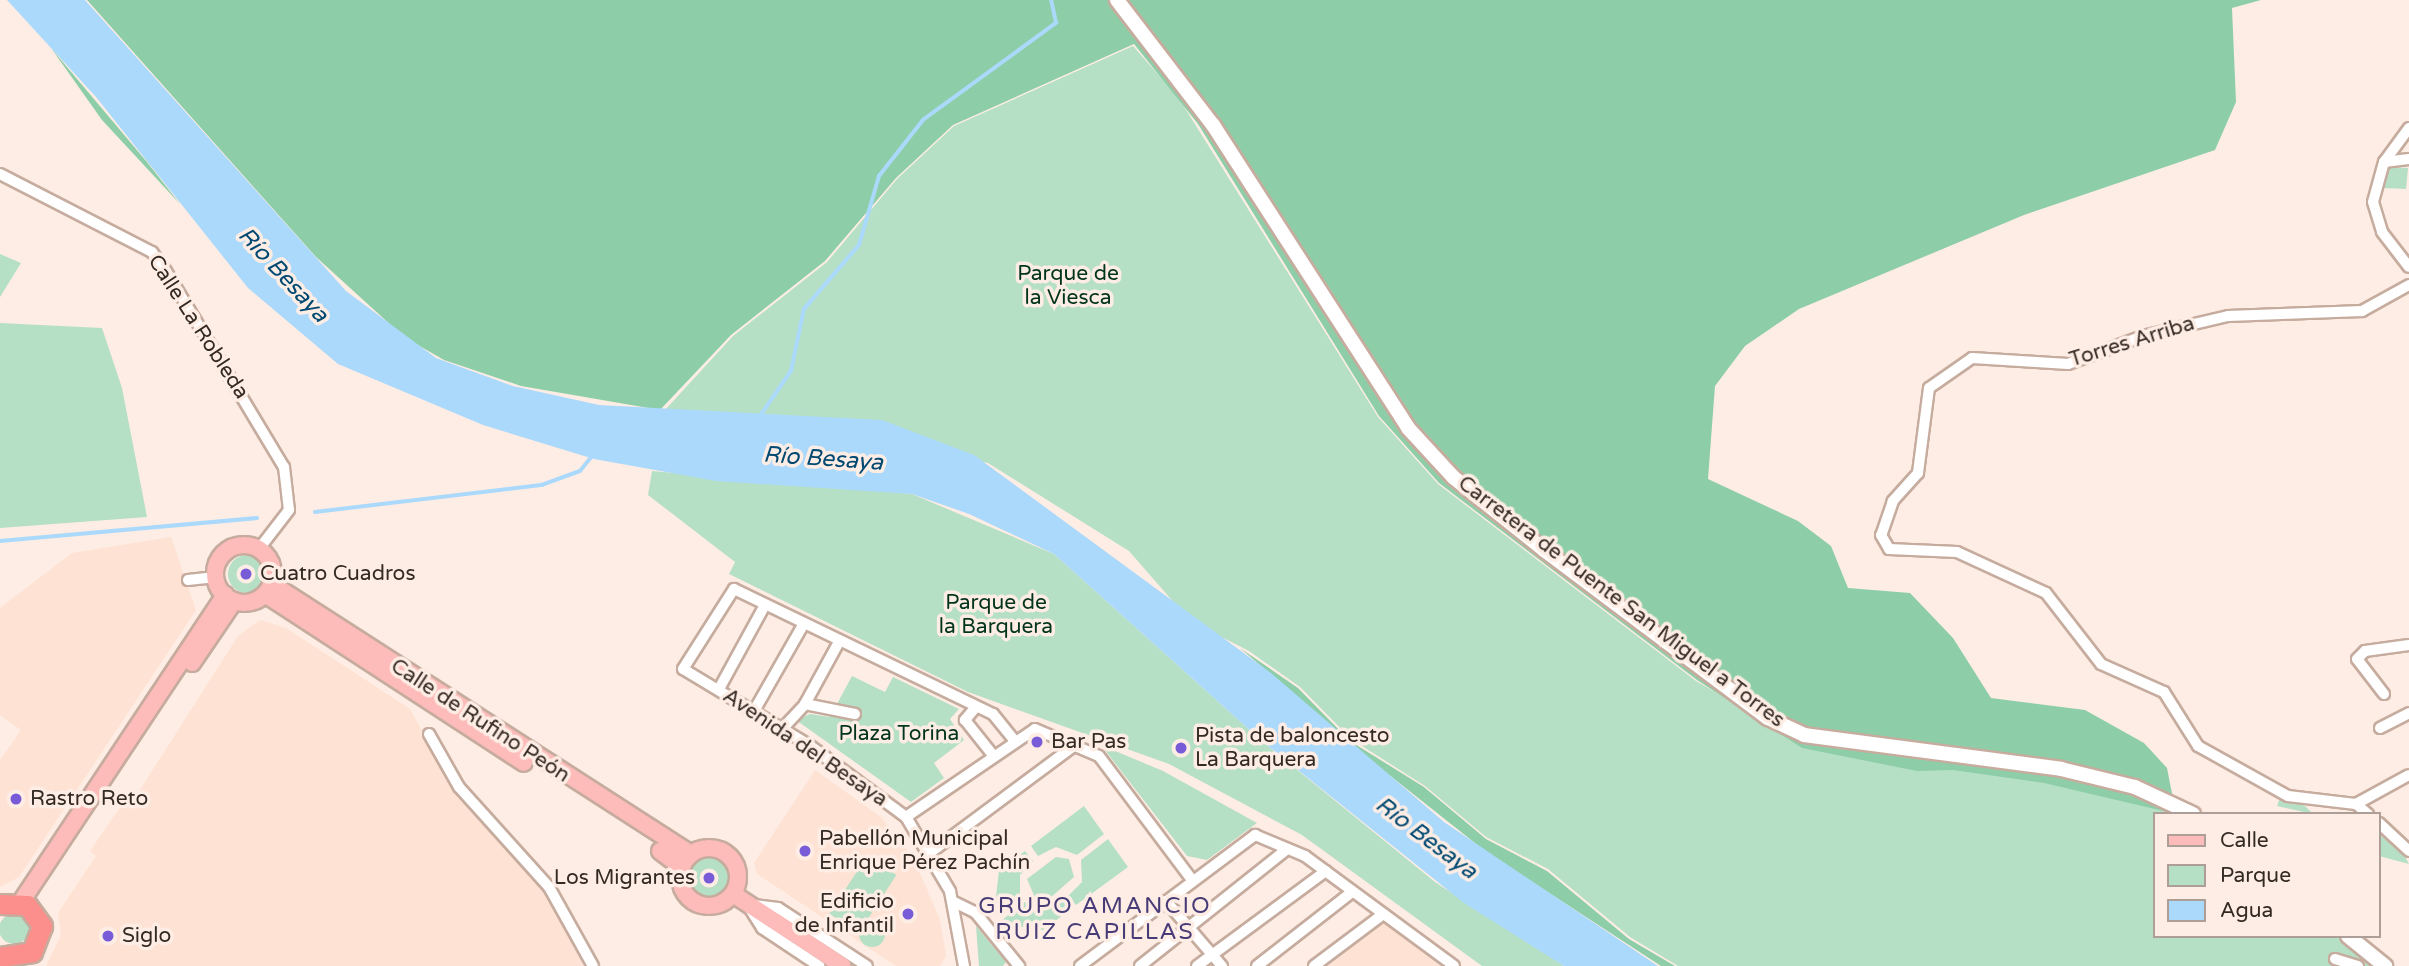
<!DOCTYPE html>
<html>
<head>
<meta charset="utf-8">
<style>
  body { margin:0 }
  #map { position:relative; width:2409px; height:966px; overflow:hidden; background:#feede4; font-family:"Varela Round",sans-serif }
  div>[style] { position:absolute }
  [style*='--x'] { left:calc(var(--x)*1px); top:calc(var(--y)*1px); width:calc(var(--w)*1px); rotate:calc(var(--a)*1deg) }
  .built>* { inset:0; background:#fee2d3 }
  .green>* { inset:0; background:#b5e0c5; transform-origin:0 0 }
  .round { border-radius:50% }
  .forest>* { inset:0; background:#8dcea8 }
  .water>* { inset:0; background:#abd9fc }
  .stream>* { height:3.5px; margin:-1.75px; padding:0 1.75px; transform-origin:1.75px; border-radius:1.75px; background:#abd9fc }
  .roads { filter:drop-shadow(2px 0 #c6ac9e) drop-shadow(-2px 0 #c6ac9e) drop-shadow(0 2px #c6ac9e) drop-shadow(0 -2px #c6ac9e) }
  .street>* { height:10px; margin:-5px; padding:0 5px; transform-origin:5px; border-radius:5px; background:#fff }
  .secondary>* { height:14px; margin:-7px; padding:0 7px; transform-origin:7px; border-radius:7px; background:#fff }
  .primary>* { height:16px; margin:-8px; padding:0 8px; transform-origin:8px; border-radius:8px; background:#fdbbb9 }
  .primary>.ring { margin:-8px; padding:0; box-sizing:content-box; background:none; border:16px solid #fdbbb9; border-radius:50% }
  .highway>* { height:19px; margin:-9.5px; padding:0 9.5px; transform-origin:9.5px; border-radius:9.5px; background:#fc8e8b }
  .dots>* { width:19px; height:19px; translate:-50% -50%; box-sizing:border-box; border:4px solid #feede4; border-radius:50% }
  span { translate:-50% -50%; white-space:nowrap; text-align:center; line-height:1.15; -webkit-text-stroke:7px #feede4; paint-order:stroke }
  .park-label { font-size:21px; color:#00341c }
  .street-label { font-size:21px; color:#342a24 }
  .poi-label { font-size:21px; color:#342a24 }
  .left { translate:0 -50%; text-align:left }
  .right { translate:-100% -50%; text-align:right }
  .water-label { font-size:23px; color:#004972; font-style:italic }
  .neighbourhood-label { font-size:23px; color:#473b78; letter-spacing:2px }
  .legend { position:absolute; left:2153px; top:812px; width:228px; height:126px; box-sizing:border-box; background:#feede4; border:2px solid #ad9f97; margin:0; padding:9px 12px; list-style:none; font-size:21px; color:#342a24 }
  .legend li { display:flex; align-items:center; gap:14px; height:35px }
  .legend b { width:35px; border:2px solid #ad9f97 }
</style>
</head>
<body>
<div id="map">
  <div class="built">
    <i style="clip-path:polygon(171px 537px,196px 610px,19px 877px,0 887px,0 760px,21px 730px,0 715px,0 608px,72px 553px)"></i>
    <i style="clip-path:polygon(260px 620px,286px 628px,410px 709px,461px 801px,545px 892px,584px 966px,46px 966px,61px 935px,58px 913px,96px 856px,90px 851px,132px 790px,138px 793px,238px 636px)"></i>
    <i style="clip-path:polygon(815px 770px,882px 818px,914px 859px,940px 920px,946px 956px,940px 966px,896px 966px,757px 874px,754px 863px)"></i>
    <i style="clip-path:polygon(1379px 924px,1387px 924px,1445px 966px,1324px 966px)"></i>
  </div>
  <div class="green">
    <i style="clip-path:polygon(1133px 46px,1178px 97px,1378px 417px,1438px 484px,1696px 681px,1768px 722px,2045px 772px,2183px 814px,2155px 814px,2155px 936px,2341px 936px,2375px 966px,1678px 966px,1630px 937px,1548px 869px,1486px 837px,1425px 786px,1351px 739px,1300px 687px,1249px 651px,1190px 621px,1129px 551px,988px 463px,927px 450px,653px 423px,733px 336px,827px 262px,897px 179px,954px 126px)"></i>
    <i style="clip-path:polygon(2388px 167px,2408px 168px,2406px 189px,2383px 188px)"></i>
    <i style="clip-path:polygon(0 254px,21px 263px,0 297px)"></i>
    <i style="clip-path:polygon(0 323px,102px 328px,122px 388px,147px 517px,0 528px)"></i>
    <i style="clip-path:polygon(652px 471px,912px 494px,1054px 554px,1263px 742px,1435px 882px,1564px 966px,1482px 966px,1302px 835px,1169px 764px,968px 692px,729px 574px,735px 562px,648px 495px)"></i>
    <i class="round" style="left:228px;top:555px;width:38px;height:38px"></i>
    <i style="clip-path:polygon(852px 676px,885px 692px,893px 677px,959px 709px,950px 719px,964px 740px,934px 763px,944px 778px,911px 802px,796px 720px,810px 714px,830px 717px)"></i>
    <i style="clip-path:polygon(1101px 745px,1163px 771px,1257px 823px,1207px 860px,1187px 856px)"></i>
    <i style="clip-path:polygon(2281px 795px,2305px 806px,2313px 814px,2277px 806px)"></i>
    <i style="clip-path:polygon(1084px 806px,1104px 834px,1077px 855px,1056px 847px,1038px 856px,1031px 846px)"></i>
    <i style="clip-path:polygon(2379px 834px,2404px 855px,2409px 864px,2379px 856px)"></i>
    <i style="clip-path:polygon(1108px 839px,1128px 867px,1076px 905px,1068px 896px,1082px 882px,1081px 860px)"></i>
    <i style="clip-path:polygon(1025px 851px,1033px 861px,1020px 875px,1020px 897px,994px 915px,999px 870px)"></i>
    <i style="left:867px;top:856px;width:35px;height:69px;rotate:33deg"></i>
    <i style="clip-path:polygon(1056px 857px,1069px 859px,1074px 877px,1050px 898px,1036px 900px,1027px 879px)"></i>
    <i class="round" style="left:688px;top:857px;width:42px;height:42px"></i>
    <i style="clip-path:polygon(1063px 900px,1070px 910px,1043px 930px,998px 923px,1025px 902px,1036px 911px)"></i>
    <i class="round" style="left:-1px;top:914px;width:30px;height:30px"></i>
    <i class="round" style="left:859px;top:921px;width:26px;height:26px"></i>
    <i style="clip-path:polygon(976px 926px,1006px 962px,1003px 966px,979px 966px)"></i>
  </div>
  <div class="forest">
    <i style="clip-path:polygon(87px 0,2261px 0,2232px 8px,2236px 102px,2215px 150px,2024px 215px,1799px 309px,1745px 346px,1715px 386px,1708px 479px,1798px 521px,1831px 546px,1848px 588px,1910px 593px,1953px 638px,1991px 698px,2085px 710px,2144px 743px,2167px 768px,2176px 814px,2044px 783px,1953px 770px,1917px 771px,1802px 748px,1697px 680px,1439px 483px,1379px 416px,1198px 124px,1134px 44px,953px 125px,896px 178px,825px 261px,731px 335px,660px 410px,521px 386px,444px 360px,404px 337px,316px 257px)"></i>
    <i style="clip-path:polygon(51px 48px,147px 162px,180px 204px,102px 120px)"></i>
    <i style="clip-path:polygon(1240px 648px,1298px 688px,1350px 741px,1424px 787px,1486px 839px,1547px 871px,1629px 939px,1675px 966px,1661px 966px,1485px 851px,1369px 759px)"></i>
  </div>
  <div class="water">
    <i style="clip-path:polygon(7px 0,85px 0,346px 291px,436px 358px,513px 386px,599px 405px,882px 420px,974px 455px,1271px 673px,1444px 822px,1658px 966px,1564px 966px,1464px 903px,1263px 742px,1054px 554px,969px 514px,912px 494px,716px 481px,594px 459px,483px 425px,338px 364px,248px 288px,96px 97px)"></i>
  </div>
  <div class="stream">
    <i style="--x:760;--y:416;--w:55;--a:-55.4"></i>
    <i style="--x:791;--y:371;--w:63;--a:-78.2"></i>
    <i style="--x:804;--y:309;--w:84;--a:-49.3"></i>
    <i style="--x:859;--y:245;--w:72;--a:-73.8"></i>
    <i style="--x:879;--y:176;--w:71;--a:-51.8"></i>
    <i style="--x:923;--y:120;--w:165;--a:-36.1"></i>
    <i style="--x:1056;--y:23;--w:24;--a:-102"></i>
    <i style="--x:315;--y:512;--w:229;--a:-6.8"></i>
    <i style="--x:542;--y:485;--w:40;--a:-20.2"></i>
    <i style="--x:580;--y:471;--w:22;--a:-51"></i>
    <i style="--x:0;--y:541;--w:258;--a:-5.1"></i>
  </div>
  <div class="roads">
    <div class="street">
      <i style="--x:2409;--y:128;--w:42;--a:126.3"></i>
      <i style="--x:2384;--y:162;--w:41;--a:105.4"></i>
      <i style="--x:2373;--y:202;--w:31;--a:73"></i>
      <i style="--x:2382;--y:232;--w:44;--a:52.4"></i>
      <i style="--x:2384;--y:162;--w:25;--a:-7"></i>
      <i style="--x:0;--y:174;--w:171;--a:27.2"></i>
      <i style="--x:152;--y:252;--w:24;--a:54"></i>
      <i style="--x:166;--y:271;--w:229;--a:59"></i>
      <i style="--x:284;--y:467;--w:43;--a:83.4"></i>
      <i style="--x:289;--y:510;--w:49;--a:127.6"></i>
      <i style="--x:2409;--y:285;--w:54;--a:151"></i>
      <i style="--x:2362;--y:311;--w:134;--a:177.9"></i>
      <i style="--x:2228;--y:316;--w:87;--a:166.8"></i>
      <i style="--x:2143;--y:336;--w:80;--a:159.5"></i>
      <i style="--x:2068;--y:364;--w:96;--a:-176.4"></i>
      <i style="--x:1972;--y:358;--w:52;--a:145.1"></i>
      <i style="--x:1929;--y:388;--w:86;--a:97.4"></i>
      <i style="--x:1918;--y:473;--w:38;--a:132"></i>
      <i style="--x:1893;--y:501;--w:36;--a:109"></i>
      <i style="--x:1881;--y:535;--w:16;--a:60"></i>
      <i style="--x:1889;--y:549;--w:68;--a:2.5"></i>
      <i style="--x:1957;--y:552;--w:98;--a:24.7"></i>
      <i style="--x:2046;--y:593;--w:90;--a:52.2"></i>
      <i style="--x:2101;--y:664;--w:69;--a:24"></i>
      <i style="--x:2164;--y:692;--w:64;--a:57.8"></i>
      <i style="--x:2198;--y:746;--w:103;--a:29.1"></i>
      <i style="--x:2288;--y:796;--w:68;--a:6.7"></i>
      <i style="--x:2356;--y:804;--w:60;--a:-28.7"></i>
      <i style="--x:188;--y:580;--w:28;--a:-6"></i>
      <i style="--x:719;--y:689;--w:96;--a:-61.3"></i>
      <i style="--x:2384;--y:694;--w:44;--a:-127.6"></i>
      <i style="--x:2357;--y:659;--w:11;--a:-45"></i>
      <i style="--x:2365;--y:651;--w:44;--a:-7.8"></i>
      <i style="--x:805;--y:704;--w:51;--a:11.3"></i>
      <i style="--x:975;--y:708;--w:16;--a:130"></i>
      <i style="--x:965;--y:720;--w:43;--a:51.5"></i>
      <i style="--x:754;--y:711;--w:99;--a:-60.3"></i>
      <i style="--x:783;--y:728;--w:33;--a:-47"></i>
      <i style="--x:805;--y:704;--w:71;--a:-61.3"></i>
      <i style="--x:2380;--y:728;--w:33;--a:-27"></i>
      <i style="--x:429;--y:734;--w:61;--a:60.5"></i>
      <i style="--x:459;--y:787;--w:135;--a:48"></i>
      <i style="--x:549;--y:887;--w:90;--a:60.9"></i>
      <i style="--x:2356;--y:804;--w:16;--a:40"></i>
      <i style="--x:906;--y:817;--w:156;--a:-34.3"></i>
      <i style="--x:1035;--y:729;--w:69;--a:22.9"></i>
      <i style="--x:1099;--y:756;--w:155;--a:53.1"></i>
      <i style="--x:2379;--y:823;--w:41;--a:43"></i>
      <i style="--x:931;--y:852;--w:179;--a:-36.6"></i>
      <i style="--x:952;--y:901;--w:25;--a:26"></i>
      <i style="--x:975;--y:912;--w:70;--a:50.8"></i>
      <i style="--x:1166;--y:901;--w:86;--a:49.3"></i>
      <i style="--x:754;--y:905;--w:24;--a:7"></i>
      <i style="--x:778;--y:908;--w:106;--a:33.1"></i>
      <i style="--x:749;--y:907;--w:25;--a:58"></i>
      <i style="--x:762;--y:928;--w:69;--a:33.7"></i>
      <i style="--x:2335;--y:959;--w:24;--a:17"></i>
      <i style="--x:964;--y:966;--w:76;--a:-100.6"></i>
      <i style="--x:950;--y:891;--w:86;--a:-120.7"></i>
      <i style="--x:906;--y:817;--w:121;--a:-143.4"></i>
      <i style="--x:809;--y:745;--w:147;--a:-148.9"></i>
      <i style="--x:683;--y:669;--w:95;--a:-57.5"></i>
      <i style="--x:734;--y:589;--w:288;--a:25.8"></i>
      <i style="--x:993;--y:714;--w:32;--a:51"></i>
      <i style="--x:1080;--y:966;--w:219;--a:-36.8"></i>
      <i style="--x:1255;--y:835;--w:54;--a:22.8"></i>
      <i style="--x:1305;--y:856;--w:185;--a:36.4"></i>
      <i style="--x:1140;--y:966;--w:188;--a:-38.5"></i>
      <i style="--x:1197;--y:966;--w:160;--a:-36.4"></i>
      <i style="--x:1257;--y:966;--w:120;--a:-37.9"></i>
      <i style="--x:1314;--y:966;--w:85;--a:-36.9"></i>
    </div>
    <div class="secondary">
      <i style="--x:1117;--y:0;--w:158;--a:52.5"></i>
      <i style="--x:1213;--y:125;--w:360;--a:57.2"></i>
      <i style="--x:1408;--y:428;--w:67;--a:47.4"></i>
      <i style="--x:1453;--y:477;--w:117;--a:38.7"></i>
      <i style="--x:1544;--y:550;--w:280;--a:36.9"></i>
      <i style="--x:1768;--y:718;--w:40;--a:25"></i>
      <i style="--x:1804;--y:735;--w:259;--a:7.5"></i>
      <i style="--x:2061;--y:769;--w:76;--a:13.7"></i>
      <i style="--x:2135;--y:787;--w:64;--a:25"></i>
      <i style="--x:2348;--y:936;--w:48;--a:39"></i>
    </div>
    <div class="primary">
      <i class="ring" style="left:215px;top:545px;width:42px;height:42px"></i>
      <i style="--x:272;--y:584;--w:498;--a:32.8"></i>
      <i style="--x:265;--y:594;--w:309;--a:33.1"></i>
      <i style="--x:192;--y:663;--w:75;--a:-55.9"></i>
      <i class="ring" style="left:680px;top:848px;width:42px;height:42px"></i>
      <i style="--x:660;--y:851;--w:26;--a:37"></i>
      <i style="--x:733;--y:894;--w:131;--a:33.2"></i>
      <i style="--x:21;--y:902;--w:369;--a:-56.4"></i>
    </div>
    <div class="highway">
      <i style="--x:0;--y:904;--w:27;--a:2"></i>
      <i style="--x:27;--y:905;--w:26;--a:54"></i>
      <i style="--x:42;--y:926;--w:28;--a:111"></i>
      <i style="--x:32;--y:952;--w:32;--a:171"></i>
    </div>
  </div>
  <div class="dots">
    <i style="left:246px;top:574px;background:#785bd6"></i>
    <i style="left:1037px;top:742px;background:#785bd6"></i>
    <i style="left:1181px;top:748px;background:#785bd6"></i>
    <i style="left:16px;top:799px;background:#785bd6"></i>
    <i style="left:805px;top:851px;background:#785bd6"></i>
    <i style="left:709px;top:878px;background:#785bd6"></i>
    <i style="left:908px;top:914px;background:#785bd6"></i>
    <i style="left:108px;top:936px;background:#785bd6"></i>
  </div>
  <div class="park-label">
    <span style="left:1068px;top:286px">Parque de<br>la Viesca</span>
    <span style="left:996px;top:615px">Parque de<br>la Barquera</span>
    <span style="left:899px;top:734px">Plaza Torina</span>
  </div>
  <div class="street-label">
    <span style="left:198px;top:327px;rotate:57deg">Calle La Robleda</span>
    <span style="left:2132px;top:342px;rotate:-17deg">Torres Arriba</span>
    <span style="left:1621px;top:602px;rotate:37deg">Carretera de Puente San Miguel a Torres</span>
    <span style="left:480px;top:721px;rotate:33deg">Calle de Rufino Peón</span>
    <span style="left:805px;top:748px;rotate:34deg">Avenida del Besaya</span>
  </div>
  <div class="poi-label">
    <span class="left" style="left:260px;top:574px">Cuatro Cuadros</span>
    <span class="left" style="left:1195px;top:748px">Pista de baloncesto<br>La Barquera</span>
    <span class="left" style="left:1051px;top:742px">Bar Pas</span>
    <span class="left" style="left:30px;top:799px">Rastro Reto</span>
    <span class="left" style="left:819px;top:851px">Pabellón Municipal<br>Enrique Pérez Pachín</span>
    <span class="right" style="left:695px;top:878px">Los Migrantes</span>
    <span class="right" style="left:894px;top:914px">Edificio<br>de Infantil</span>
    <span class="left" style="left:122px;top:936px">Siglo</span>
  </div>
  <div class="water-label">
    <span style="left:283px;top:275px;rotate:47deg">Río Besaya</span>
    <span style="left:823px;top:459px;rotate:4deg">Río Besaya</span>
    <span style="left:1426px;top:838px;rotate:37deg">Río Besaya</span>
  </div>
  <div class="neighbourhood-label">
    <span style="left:1095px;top:919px">GRUPO AMANCIO<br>RUIZ CAPILLAS</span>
  </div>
  <ul class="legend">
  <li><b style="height:9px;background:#fdbbb9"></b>Calle</li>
  <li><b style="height:19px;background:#b5e0c5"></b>Parque</li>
  <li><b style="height:19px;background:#abd9fc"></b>Agua</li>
  </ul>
</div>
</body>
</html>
